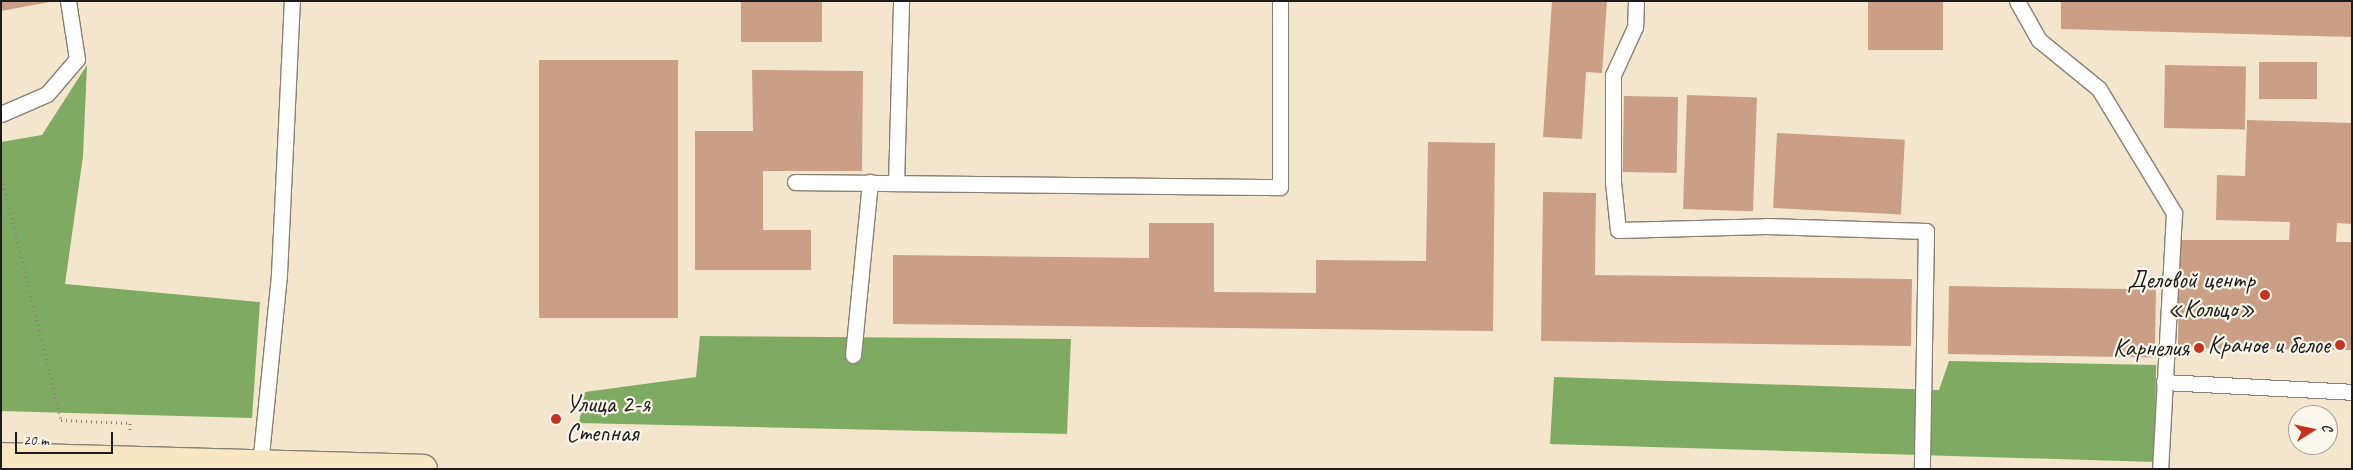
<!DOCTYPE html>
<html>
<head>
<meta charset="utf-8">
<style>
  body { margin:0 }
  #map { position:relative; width:2353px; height:470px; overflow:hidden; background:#f3e6cc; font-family:Caveat,sans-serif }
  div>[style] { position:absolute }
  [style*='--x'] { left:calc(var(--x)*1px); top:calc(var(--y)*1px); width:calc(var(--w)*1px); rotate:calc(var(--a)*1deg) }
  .forest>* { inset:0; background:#7eaa62 }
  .building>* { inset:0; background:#cb9e86; transform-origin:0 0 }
  .path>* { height:3px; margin-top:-1.5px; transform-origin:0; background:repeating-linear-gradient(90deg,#888174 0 1px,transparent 0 5px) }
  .roads { filter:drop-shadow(1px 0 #888174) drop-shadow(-1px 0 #888174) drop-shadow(0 1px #888174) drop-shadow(0 -1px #888174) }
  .lane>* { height:15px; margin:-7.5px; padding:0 7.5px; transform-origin:7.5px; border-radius:7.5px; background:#fff }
  .secondary>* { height:28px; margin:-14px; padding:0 14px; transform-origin:14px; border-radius:14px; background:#f9e7c3 }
  .dots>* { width:14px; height:14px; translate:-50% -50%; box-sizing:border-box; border:2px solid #fbf7ec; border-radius:50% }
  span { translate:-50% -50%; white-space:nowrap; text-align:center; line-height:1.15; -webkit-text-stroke:4.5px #fbf7ec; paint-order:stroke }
  .poi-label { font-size:25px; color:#1c1c1c }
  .right { translate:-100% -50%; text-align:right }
  .left { translate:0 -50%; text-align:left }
  .frame { position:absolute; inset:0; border:2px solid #1c1c1c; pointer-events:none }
  .north { position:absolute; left:2288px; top:405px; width:50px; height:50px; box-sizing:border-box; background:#fbf7ec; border:1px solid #a29f99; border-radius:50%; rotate:80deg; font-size:14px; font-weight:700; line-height:20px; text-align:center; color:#1c1c1c }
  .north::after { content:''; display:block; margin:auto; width:18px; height:22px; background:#c8321e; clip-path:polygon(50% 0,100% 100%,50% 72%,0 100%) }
  .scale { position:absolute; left:15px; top:432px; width:98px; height:22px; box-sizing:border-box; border:2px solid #1c1c1c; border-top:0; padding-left:6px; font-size:15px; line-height:18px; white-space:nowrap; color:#1c1c1c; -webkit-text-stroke:4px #fbf7ec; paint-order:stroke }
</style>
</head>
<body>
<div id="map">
  <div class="forest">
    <i style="clip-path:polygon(87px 65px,83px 156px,65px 284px,260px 302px,252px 418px,1px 411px,1px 142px,42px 135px)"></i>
    <i style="clip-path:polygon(700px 336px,1071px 339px,1067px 434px,579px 423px,585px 392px,696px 377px)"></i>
    <i style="clip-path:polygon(1949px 361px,2156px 365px,2155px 462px,1550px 444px,1554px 377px,1939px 390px)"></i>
  </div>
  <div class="building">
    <i style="clip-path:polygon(1px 1px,50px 1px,50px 2px,1px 11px)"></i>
    <i style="left:741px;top:1px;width:81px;height:41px"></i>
    <i style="clip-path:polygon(1552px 1px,1607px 1px,1602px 73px,1586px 72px,1582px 139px,1543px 137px)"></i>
    <i style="left:1868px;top:1px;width:75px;height:49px"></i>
    <i style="clip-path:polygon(2061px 1px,2352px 1px,2352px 37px,2061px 29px)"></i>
    <i style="left:539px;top:60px;width:139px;height:258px"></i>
    <i style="left:2259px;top:62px;width:58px;height:37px"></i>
    <i style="left:2165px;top:65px;width:81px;height:63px;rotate:1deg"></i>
    <i style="clip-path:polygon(752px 70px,863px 71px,862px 171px,763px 171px,763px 230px,811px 230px,811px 270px,695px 270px,695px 131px,753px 131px)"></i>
    <i style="left:1687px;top:95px;width:70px;height:114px;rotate:2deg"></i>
    <i style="left:1624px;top:96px;width:54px;height:76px;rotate:1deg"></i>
    <i style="clip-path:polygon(2247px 120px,2352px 123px,2352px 224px,2337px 223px,2336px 242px,2352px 242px,2352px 350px,2178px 348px,2179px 240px,2289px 240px,2290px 222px,2216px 220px,2217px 175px,2245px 176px)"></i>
    <i style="left:1777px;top:133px;width:128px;height:75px;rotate:3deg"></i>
    <i style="clip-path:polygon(1428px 142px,1495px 143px,1493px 331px,893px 324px,893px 255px,1149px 258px,1149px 223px,1214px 223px,1214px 292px,1316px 293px,1316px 260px,1426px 261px)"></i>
    <i style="clip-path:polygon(1543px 192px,1596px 193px,1595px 275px,1912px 279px,1911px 346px,1541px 341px)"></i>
    <i style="left:1949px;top:286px;width:207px;height:68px;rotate:1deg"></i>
  </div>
  <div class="path">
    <i style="--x:1;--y:174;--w:253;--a:76.3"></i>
    <i style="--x:61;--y:420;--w:69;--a:2.5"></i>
    <i style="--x:130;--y:423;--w:7;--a:90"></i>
  </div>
  <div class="roads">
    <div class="lane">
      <i style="--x:1636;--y:1;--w:26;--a:92"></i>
      <i style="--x:1635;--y:27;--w:53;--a:114.6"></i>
      <i style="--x:1613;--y:75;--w:107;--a:90"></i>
      <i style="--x:1613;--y:182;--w:48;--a:84.1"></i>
      <i style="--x:1618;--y:230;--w:148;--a:-1.5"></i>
      <i style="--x:1766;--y:226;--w:160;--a:1.8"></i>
      <i style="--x:1926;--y:231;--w:238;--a:91"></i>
      <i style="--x:2017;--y:1;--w:45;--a:60.6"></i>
      <i style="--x:2039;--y:40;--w:77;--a:39.2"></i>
      <i style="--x:2099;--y:89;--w:145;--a:58.8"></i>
      <i style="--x:2174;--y:213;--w:256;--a:93.1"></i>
      <i style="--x:1;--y:114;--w:50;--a:-23.5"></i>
      <i style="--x:47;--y:94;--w:46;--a:-49.4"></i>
      <i style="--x:77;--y:59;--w:59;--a:-98.8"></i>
      <i style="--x:795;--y:182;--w:485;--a:0.6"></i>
      <i style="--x:1280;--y:187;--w:186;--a:-90"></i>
      <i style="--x:896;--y:183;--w:182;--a:-88.4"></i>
      <i style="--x:853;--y:355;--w:174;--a:-84.4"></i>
      <i style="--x:2164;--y:382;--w:188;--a:3"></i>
      <i style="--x:260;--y:465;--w:192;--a:-84.3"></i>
      <i style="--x:279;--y:274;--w:273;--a:-87.3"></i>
    </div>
    <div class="secondary">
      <i style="--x:1;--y:457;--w:422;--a:1.6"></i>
    </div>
  </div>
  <div class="dots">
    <i style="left:2265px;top:295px;background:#c8321e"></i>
    <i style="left:2340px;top:345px;background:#c8321e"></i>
    <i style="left:2199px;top:348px;background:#c8321e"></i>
    <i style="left:556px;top:419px;background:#c8321e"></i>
  </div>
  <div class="poi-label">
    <span class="right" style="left:2255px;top:295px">Деловой центр<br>«Кольцо»</span>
    <span class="right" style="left:2330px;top:345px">Краное и белое</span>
    <span class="right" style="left:2189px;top:348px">Карнелия</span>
    <span class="left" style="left:566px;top:419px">Улица 2-я<br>Степная</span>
  </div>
  <div class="frame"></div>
  <div class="north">С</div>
  <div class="scale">20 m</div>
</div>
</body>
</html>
